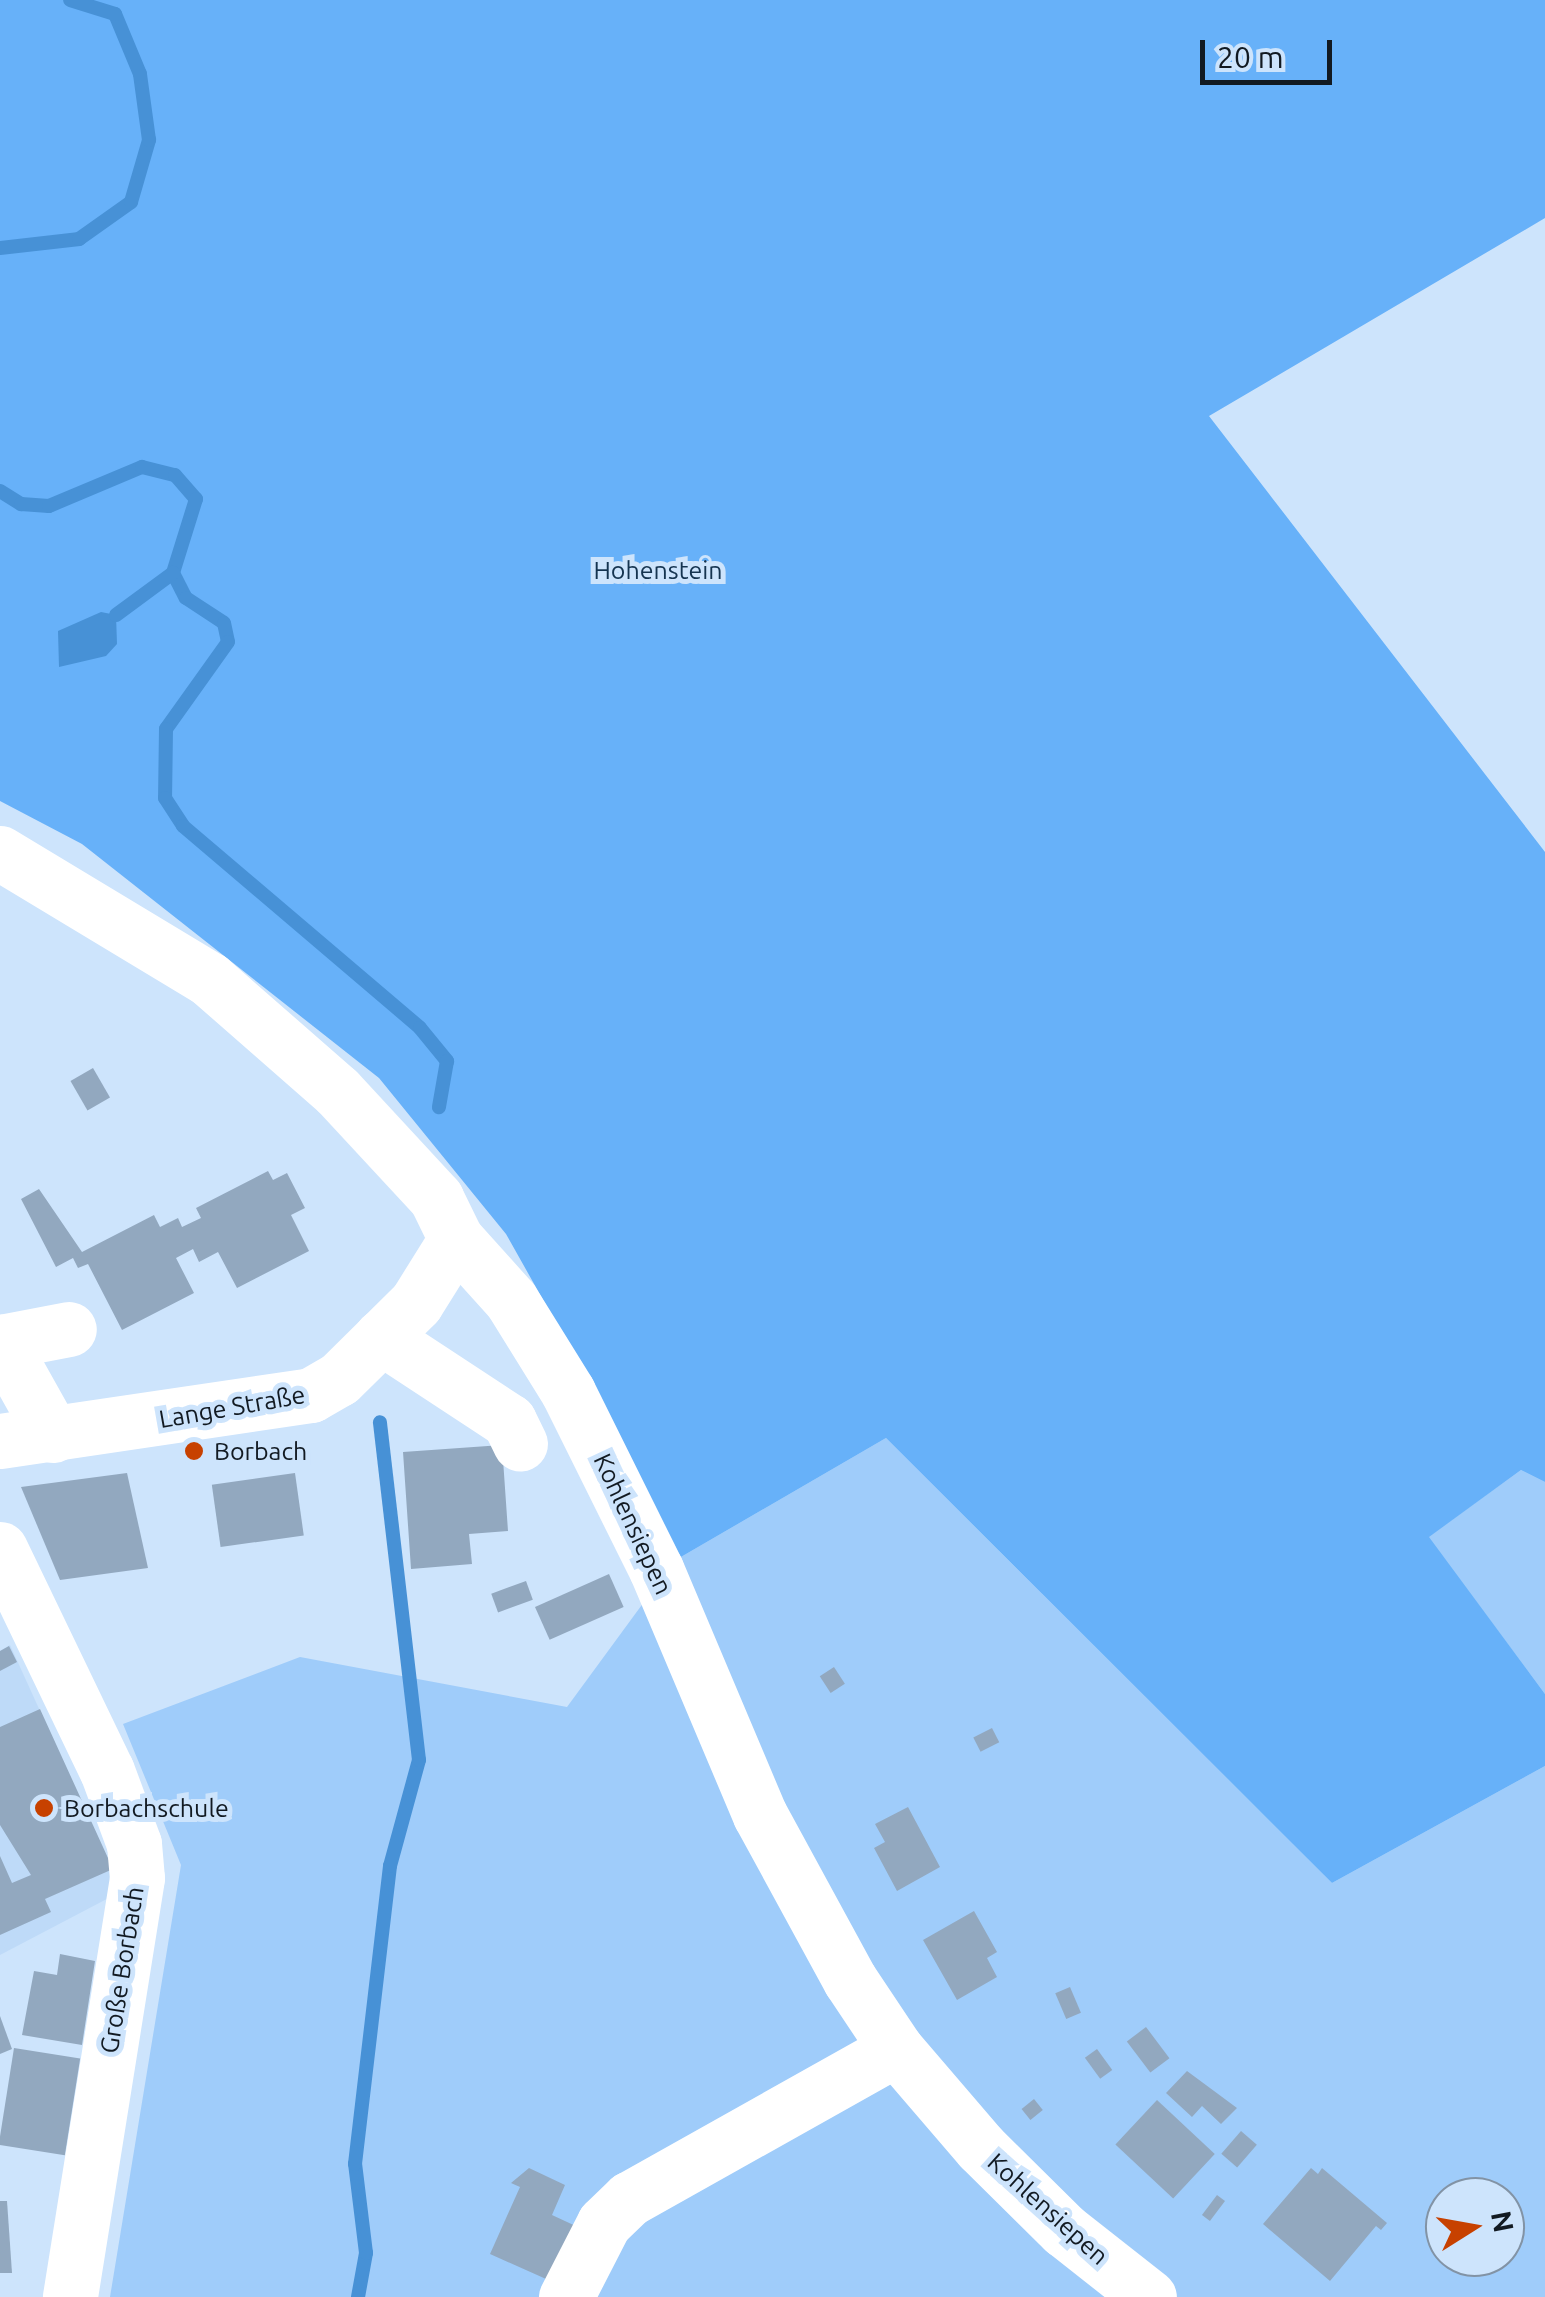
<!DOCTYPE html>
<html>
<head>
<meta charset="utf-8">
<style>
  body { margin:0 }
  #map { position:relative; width:1545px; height:2297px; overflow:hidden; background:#cde4fc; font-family:Ubuntu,sans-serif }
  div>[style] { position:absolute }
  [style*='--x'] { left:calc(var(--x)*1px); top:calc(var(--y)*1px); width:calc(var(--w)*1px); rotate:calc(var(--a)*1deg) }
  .built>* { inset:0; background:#bedaf8 }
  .green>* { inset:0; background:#9fccfa }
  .forest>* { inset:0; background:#67b1f9 }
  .water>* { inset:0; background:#4791d6 }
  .stream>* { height:14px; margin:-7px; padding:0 7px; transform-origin:7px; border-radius:7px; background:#4791d6 }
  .building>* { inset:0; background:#92a8bf; transform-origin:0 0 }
  .minor>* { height:55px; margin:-27.5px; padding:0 27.5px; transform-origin:27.5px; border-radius:27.5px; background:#fff }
  .dots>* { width:28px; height:28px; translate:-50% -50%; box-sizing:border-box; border:5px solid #cde4fc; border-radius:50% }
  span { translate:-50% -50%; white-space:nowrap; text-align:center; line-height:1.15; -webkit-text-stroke:10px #cde4fc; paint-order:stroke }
  .park-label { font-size:25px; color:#153450 }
  .street-label { font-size:25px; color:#121a22 }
  .poi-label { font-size:25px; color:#121a22 }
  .left { translate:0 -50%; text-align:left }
  .north { position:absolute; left:1425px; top:2177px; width:100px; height:100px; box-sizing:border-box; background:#cde4fc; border:2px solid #8293a5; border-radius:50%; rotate:79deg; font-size:28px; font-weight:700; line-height:40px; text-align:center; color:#121a22 }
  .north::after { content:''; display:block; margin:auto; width:35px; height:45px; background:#c74100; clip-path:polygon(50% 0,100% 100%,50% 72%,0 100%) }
  .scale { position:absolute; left:1200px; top:40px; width:132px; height:45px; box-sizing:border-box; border:5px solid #121a22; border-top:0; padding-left:12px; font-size:30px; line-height:35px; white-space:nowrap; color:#121a22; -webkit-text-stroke:8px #cde4fc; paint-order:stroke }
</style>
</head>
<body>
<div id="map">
  <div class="built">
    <i style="clip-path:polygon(10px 1645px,122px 1891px,0 1955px,0 1651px)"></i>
  </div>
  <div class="green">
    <i style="clip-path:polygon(evenodd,886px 1438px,1332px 1883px,1545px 1766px,1545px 2297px,110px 2297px,181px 1865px,123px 1724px,300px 1657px,567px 1707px,674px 1561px,886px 1438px,1445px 2197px,1505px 2197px,1505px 2257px,1445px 2257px,1445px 2197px)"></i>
    <i style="clip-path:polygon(1521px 1470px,1545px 1482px,1545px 1694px,1428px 1537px)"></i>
  </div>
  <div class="forest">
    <i style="clip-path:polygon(0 0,1545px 0,1545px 218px,1209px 416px,1545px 852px,1545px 1482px,1521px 1470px,1429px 1537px,1545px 1694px,1545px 1766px,1332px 1883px,886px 1438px,674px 1561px,587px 1378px,506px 1234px,379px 1078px,82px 844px,0 801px)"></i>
  </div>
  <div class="water">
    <i style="clip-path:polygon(101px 612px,116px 615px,117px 644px,106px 656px,59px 667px,58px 631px)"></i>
  </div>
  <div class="stream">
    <i style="--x:0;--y:248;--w:80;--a:-6.5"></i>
    <i style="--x:79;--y:239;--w:64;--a:-35.4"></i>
    <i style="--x:131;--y:202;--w:65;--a:-73.8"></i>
    <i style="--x:149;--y:140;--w:67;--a:-97.8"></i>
    <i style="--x:140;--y:74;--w:65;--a:-112.6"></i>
    <i style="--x:115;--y:14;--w:47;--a:-162.7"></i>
    <i style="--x:0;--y:491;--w:25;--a:32"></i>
    <i style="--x:21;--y:504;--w:28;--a:4"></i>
    <i style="--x:49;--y:506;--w:101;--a:-22.8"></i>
    <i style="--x:142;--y:467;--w:34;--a:14"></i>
    <i style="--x:175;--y:475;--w:32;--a:49"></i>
    <i style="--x:196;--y:499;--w:77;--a:107.3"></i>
    <i style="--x:173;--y:573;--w:28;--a:63"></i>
    <i style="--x:186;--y:598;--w:45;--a:33.3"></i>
    <i style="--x:224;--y:623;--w:19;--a:78"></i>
    <i style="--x:228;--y:642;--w:107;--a:125.5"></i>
    <i style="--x:166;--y:729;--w:69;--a:90.8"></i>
    <i style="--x:165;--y:798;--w:33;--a:57"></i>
    <i style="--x:183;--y:826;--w:311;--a:40.4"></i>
    <i style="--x:420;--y:1028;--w:43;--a:50.7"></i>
    <i style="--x:447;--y:1061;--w:47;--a:99.9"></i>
    <i style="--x:116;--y:615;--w:71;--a:-36.4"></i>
    <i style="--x:358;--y:2297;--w:45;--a:-79.7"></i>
    <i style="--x:366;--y:2253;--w:90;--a:-97"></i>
    <i style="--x:355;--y:2164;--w:300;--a:-83.3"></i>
    <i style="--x:390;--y:1866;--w:110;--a:-74.7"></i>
    <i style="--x:419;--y:1760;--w:340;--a:-96.6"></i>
  </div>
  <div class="building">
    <i style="left:93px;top:1068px;width:34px;height:26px;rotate:60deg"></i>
    <i style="clip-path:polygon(268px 1171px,273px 1180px,287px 1173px,305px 1208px,291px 1215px,309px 1251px,237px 1288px,218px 1252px,199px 1262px,193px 1249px,176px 1258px,194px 1293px,122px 1330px,88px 1264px,78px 1268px,73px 1258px,56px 1267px,21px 1199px,39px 1189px,82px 1252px,154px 1215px,160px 1227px,178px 1218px,182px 1227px,201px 1218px,196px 1208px)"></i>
    <i style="clip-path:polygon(502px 1445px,508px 1531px,469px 1534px,472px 1564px,411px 1569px,403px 1452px)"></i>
    <i style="clip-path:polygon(127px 1473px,148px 1568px,60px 1580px,21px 1487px)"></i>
    <i style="left:295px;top:1473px;width:63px;height:84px;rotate:82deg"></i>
    <i style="left:609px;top:1574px;width:36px;height:81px;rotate:66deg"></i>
    <i style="left:526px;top:1581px;width:20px;height:37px;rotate:70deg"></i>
    <i style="clip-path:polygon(9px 1646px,17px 1662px,0 1671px,0 1651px)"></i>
    <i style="left:834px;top:1667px;width:20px;height:17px;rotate:57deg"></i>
    <i style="clip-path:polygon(40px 1709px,113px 1869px,45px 1899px,51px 1912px,0 1935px,0 1856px,12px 1883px,31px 1875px,0 1825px,0 1727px)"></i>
    <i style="left:992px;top:1728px;width:16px;height:21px;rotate:63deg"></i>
    <i style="clip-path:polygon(908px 1807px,940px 1867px,897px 1891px,874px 1848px,885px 1842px,875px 1824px)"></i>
    <i style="clip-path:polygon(974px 1911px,997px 1952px,987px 1958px,997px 1977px,957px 2000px,923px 1940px)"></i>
    <i style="clip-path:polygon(60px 1954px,95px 1961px,82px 2045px,22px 2035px,34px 1971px,57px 1975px)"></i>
    <i style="left:1070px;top:1987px;width:28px;height:16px;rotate:67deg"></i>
    <i style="clip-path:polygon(0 2016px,12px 2049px,0 2054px)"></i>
    <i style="left:1146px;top:2027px;width:39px;height:24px;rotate:53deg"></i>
    <i style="left:14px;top:2048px;width:67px;height:98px;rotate:9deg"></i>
    <i style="left:1097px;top:2049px;width:26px;height:15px;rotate:54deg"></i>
    <i style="clip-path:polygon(1187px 2071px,1237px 2108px,1221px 2124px,1202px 2106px,1192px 2117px,1166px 2093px)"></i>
    <i style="left:1034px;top:2099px;width:14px;height:16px;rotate:51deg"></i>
    <i style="left:1157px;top:2100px;width:79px;height:61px;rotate:43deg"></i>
    <i style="left:1241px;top:2131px;width:21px;height:30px;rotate:41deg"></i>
    <i style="clip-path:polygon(529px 2168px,565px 2185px,552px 2215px,580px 2228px,555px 2283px,490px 2254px,520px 2187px,511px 2183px)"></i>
    <i style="clip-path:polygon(1311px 2168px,1318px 2174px,1322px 2168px,1387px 2223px,1381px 2230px,1376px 2226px,1330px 2281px,1263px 2224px)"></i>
    <i style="left:1217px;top:2195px;width:10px;height:25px;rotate:37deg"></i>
    <i style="clip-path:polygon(0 2201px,7px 2201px,12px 2273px,0 2273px)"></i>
  </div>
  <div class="minor">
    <i style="--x:0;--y:853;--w:244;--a:31.1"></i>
    <i style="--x:209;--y:979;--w:170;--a:41.2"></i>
    <i style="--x:337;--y:1091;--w:146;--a:47.2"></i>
    <i style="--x:436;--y:1198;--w:46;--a:64"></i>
    <i style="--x:456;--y:1239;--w:82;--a:48"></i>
    <i style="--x:511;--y:1300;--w:108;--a:58.2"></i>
    <i style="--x:568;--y:1392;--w:198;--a:63.6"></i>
    <i style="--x:656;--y:1569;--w:267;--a:67.1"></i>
    <i style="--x:760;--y:1815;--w:188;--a:61.4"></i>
    <i style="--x:850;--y:1980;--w:83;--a:56.3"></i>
    <i style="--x:896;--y:2049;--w:130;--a:49.4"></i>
    <i style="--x:981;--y:2148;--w:117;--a:44.7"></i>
    <i style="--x:1064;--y:2230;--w:108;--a:38.2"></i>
    <i style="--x:381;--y:1337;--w:153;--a:33.3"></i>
    <i style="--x:509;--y:1421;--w:25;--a:64"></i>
    <i style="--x:53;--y:1435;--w:107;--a:-119.2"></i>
    <i style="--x:1;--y:1342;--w:69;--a:-10.8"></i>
    <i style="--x:0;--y:1441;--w:314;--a:-8.4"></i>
    <i style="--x:311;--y:1395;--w:32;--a:-30"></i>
    <i style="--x:339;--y:1379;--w:108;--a:-44.6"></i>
    <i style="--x:416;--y:1303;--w:75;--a:-58"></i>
    <i style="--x:0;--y:1549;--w:246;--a:64.3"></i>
    <i style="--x:107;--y:1771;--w:78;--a:69.7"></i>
    <i style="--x:134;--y:1844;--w:34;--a:85"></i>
    <i style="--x:137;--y:1878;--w:424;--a:99.1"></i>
    <i style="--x:566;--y:2297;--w:83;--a:-62.8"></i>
    <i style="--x:604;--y:2223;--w:35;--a:-44"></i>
    <i style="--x:629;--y:2199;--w:306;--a:-29.3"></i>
  </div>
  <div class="dots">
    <i style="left:194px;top:1451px;background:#c74100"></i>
    <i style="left:44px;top:1808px;background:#c74100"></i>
  </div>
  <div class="park-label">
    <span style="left:658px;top:570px">Hohenstein</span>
  </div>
  <div class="street-label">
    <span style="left:232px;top:1407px;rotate:-10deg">Lange Straße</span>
    <span style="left:633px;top:1524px;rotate:65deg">Kohlensiepen</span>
    <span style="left:122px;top:1970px;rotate:-81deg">Große Borbach</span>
    <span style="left:1048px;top:2209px;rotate:42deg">Kohlensiepen</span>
  </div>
  <div class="poi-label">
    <span class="left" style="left:214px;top:1451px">Borbach</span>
    <span class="left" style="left:64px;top:1808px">Borbachschule</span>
  </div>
  <div class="north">N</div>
  <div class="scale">20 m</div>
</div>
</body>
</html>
